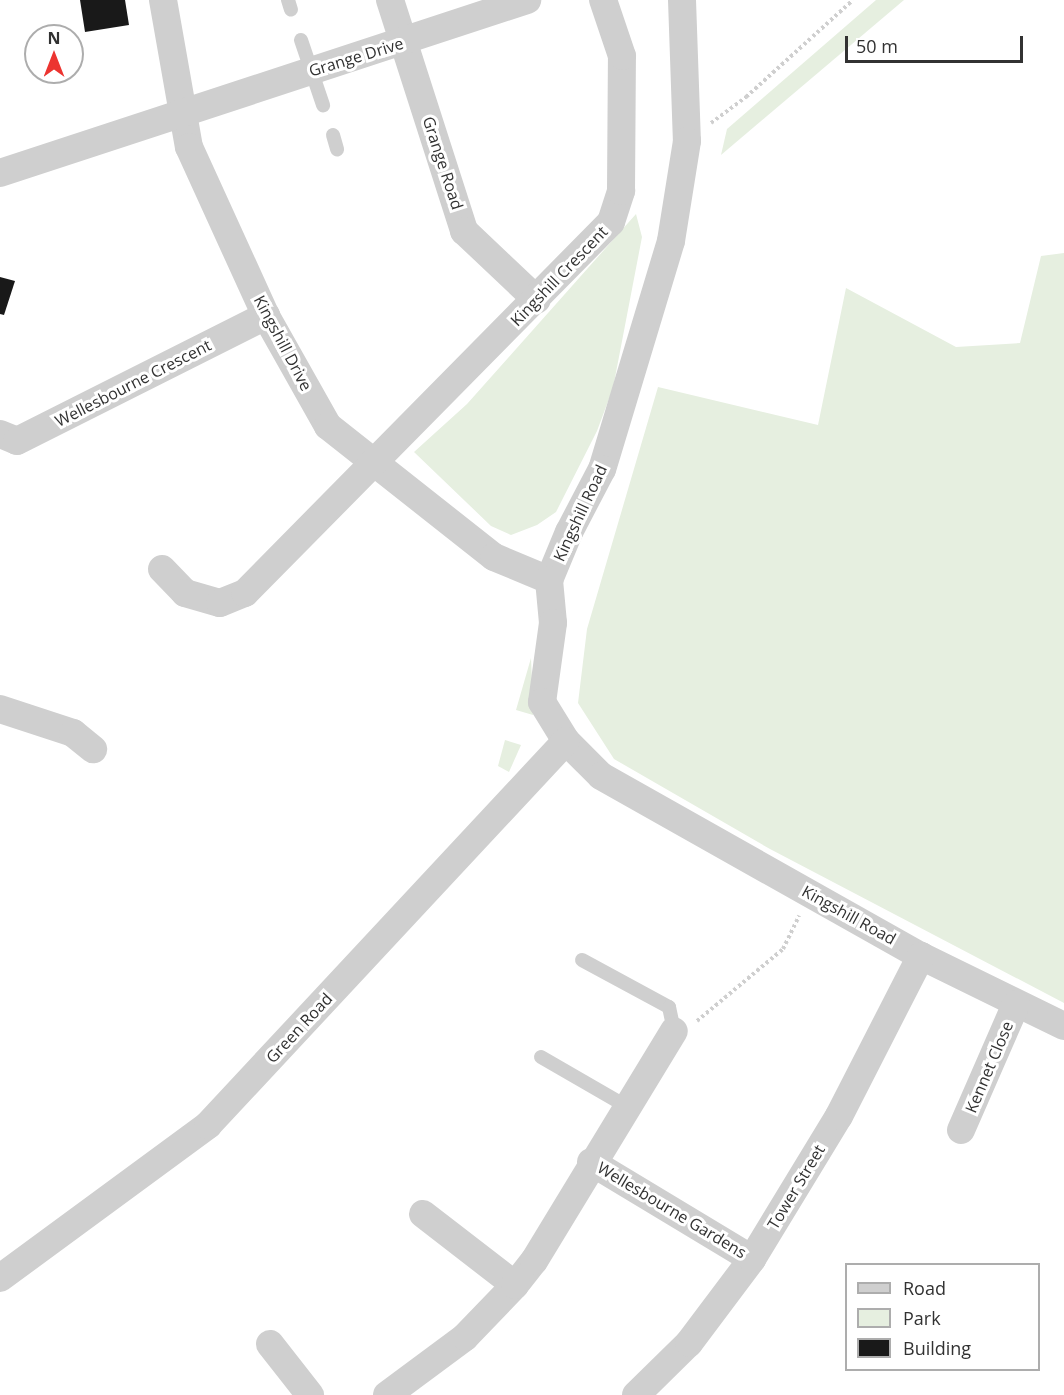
<!DOCTYPE html>
<html>
<head>
<meta charset="utf-8">
<style>
  body { margin:0 }
  #map { position:relative; width:1064px; height:1395px; overflow:hidden; background:#fff; font-family:"Open Sans",sans-serif }
  div>[style] { position:absolute }
  [style*='--x'] { left:calc(var(--x)*1px); top:calc(var(--y)*1px); width:calc(var(--w)*1px); rotate:calc(var(--a)*1deg) }
  .green>* { inset:0; background:#e6efe0 }
  .building>* { inset:0; background:#191919 }
  .path>* { height:4px; margin-top:-2px; transform-origin:0; background:repeating-linear-gradient(90deg,#cfcfcf 0 3px,transparent 0 6px) }
  .lane>* { height:14px; margin:-7px; padding:0 7px; transform-origin:7px; border-radius:7px; background:#cfcfcf }
  .street>* { height:28px; margin:-14px; padding:0 14px; transform-origin:14px; border-radius:14px; background:#cfcfcf }
  span { translate:-50% -50%; white-space:nowrap; text-align:center; line-height:1.15; -webkit-text-stroke:6px #fff; paint-order:stroke }
  .street-label { font-size:16px; color:#323232 }
  .legend { position:absolute; left:845px; top:1263px; width:195px; height:108px; box-sizing:border-box; background:#fff; border:2px solid #adadad; margin:0; padding:8px 10px; list-style:none; font-size:18px; color:#323232 }
  .legend li { display:flex; align-items:center; gap:12px; height:30px }
  .legend b { width:30px; border:2px solid #adadad }
  .north { position:absolute; left:24px; top:24px; width:60px; height:60px; box-sizing:border-box; background:#fff; border:2px solid #adadad; border-radius:50%; rotate:0deg; font-size:16px; font-weight:700; line-height:24px; text-align:center; color:#323232 }
  .north::after { content:''; display:block; margin:auto; width:21px; height:27px; background:#ec3430; clip-path:polygon(50% 0,100% 100%,50% 72%,0 100%) }
  .scale { position:absolute; left:845px; top:36px; width:178px; height:27px; box-sizing:border-box; border:3px solid #323232; border-top:0; padding-left:8px; font-size:18px; line-height:21px; white-space:nowrap; color:#323232; -webkit-text-stroke:4px #fff; paint-order:stroke }
</style>
</head>
<body>
<div id="map">
  <div class="green">
    <i style="clip-path:polygon(876px 0,904px 0,721px 155px,727px 129px)"></i>
    <i style="clip-path:polygon(636px 214px,642px 237px,613px 388px,597px 431px,556px 512px,537px 525px,511px 535px,491px 526px,414px 452px,467px 404px)"></i>
    <i style="clip-path:polygon(1064px 253px,1064px 1003px,770px 849px,614px 759px,578px 703px,587px 629px,658px 387px,818px 425px,846px 288px,956px 347px,1020px 343px,1041px 256px)"></i>
    <i style="clip-path:polygon(531px 658px,533px 707px,533px 715px,516px 710px)"></i>
    <i style="clip-path:polygon(505px 740px,521px 745px,509px 772px,498px 766px)"></i>
  </div>
  <div class="building">
    <i style="clip-path:polygon(80px 0,125px 0,129px 25px,85px 32px)"></i>
    <i style="clip-path:polygon(0 277px,15px 281px,4px 315px,0 314px)"></i>
  </div>
  <div class="path">
    <i style="--x:711;--y:123;--w:44;--a:-36.6"></i>
    <i style="--x:746;--y:97;--w:144;--a:-42.2"></i>
    <i style="--x:697;--y:1021;--w:112;--a:-39.9"></i>
    <i style="--x:783;--y:949;--w:37;--a:-64"></i>
  </div>
  <div class="lane">
    <i style="--x:288;--y:0;--w:10;--a:73"></i>
    <i style="--x:301;--y:40;--w:69;--a:71.3"></i>
    <i style="--x:333;--y:135;--w:15;--a:74"></i>
    <i style="--x:582;--y:960;--w:99;--a:28.4"></i>
    <i style="--x:669;--y:1007;--w:25;--a:78"></i>
    <i style="--x:541;--y:1057;--w:98;--a:30"></i>
  </div>
  <div class="street">
    <i style="--x:163;--y:0;--w:149;--a:80"></i>
    <i style="--x:189;--y:147;--w:186;--a:65.5"></i>
    <i style="--x:266;--y:316;--w:126;--a:60.6"></i>
    <i style="--x:328;--y:426;--w:211;--a:38.3"></i>
    <i style="--x:494;--y:557;--w:60;--a:22.7"></i>
    <i style="--x:390;--y:0;--w:243;--a:72.2"></i>
    <i style="--x:464;--y:231;--w:100;--a:43.4"></i>
    <i style="--x:682;--y:0;--w:141;--a:88"></i>
    <i style="--x:687;--y:141;--w:101;--a:99.1"></i>
    <i style="--x:671;--y:241;--w:238;--a:106.8"></i>
    <i style="--x:602;--y:469;--w:71;--a:117.6"></i>
    <i style="--x:569;--y:532;--w:52;--a:112.6"></i>
    <i style="--x:549;--y:580;--w:43;--a:84.7"></i>
    <i style="--x:553;--y:623;--w:80;--a:97.9"></i>
    <i style="--x:542;--y:702;--w:46;--a:58.4"></i>
    <i style="--x:566;--y:741;--w:49;--a:45"></i>
    <i style="--x:601;--y:776;--w:367;--a:29.4"></i>
    <i style="--x:921;--y:956;--w:159;--a:26.1"></i>
    <i style="--x:0;--y:173;--w:555;--a:-18.17"></i>
    <i style="--x:0;--y:434;--w:18;--a:22"></i>
    <i style="--x:17;--y:441;--w:279;--a:-26.7"></i>
    <i style="--x:162;--y:569;--w:33;--a:46"></i>
    <i style="--x:185;--y:593;--w:36;--a:16"></i>
    <i style="--x:220;--y:603;--w:27;--a:-22"></i>
    <i style="--x:245;--y:593;--w:521;--a:-45.39"></i>
    <i style="--x:611;--y:222;--w:33;--a:-72"></i>
    <i style="--x:621;--y:191;--w:135;--a:-89.6"></i>
    <i style="--x:622;--y:56;--w:59;--a:-108.7"></i>
    <i style="--x:0;--y:709;--w:77;--a:18.2"></i>
    <i style="--x:73;--y:733;--w:26;--a:39"></i>
    <i style="--x:961;--y:1130;--w:137;--a:-66.4"></i>
    <i style="--x:591;--y:1162;--w:188;--a:31.1"></i>
    <i style="--x:423;--y:1214;--w:116;--a:37.7"></i>
    <i style="--x:0;--y:1278;--w:258;--a:-36.3"></i>
    <i style="--x:208;--y:1125;--w:525;--a:-47.01"></i>
    <i style="--x:270;--y:1344;--w:65;--a:51.9"></i>
    <i style="--x:387;--y:1395;--w:97;--a:-36.6"></i>
    <i style="--x:465;--y:1337;--w:72;--a:-46.1"></i>
    <i style="--x:515;--y:1285;--w:31;--a:-52"></i>
    <i style="--x:534;--y:1261;--w:269;--a:-58.7"></i>
    <i style="--x:636;--y:1395;--w:74;--a:-44.5"></i>
    <i style="--x:689;--y:1343;--w:105;--a:-53.1"></i>
    <i style="--x:752;--y:1259;--w:167;--a:-58.7"></i>
    <i style="--x:839;--y:1116;--w:180;--a:-62.9"></i>
  </div>
  <div class="street-label">
    <span style="left:356px;top:57px;rotate:-17deg">Grange Drive</span>
    <span style="left:443px;top:163px;rotate:72deg">Grange Road</span>
    <span style="left:559px;top:276px;rotate:-46deg">Kingshill Crescent</span>
    <span style="left:283px;top:343px;rotate:62deg">Kingshill Drive</span>
    <span style="left:133px;top:383px;rotate:-27deg">Wellesbourne Crescent</span>
    <span style="left:580px;top:513px;rotate:-65deg">Kingshill Road</span>
    <span style="left:849px;top:915px;rotate:29deg">Kingshill Road</span>
    <span style="left:299px;top:1028px;rotate:-47deg">Green Road</span>
    <span style="left:989px;top:1067px;rotate:-67deg">Kennet Close</span>
    <span style="left:796px;top:1187px;rotate:-59deg">Tower Street</span>
    <span style="left:672px;top:1210px;rotate:31deg">Wellesbourne Gardens</span>
  </div>
  <ul class="legend">
  <li><b style="height:8px;background:#cfcfcf"></b>Road</li>
  <li><b style="height:16px;background:#e6efe0"></b>Park</li>
  <li><b style="height:16px;background:#191919"></b>Building</li>
  </ul>
  <div class="north">N</div>
  <div class="scale">50 m</div>
</div>
</body>
</html>
